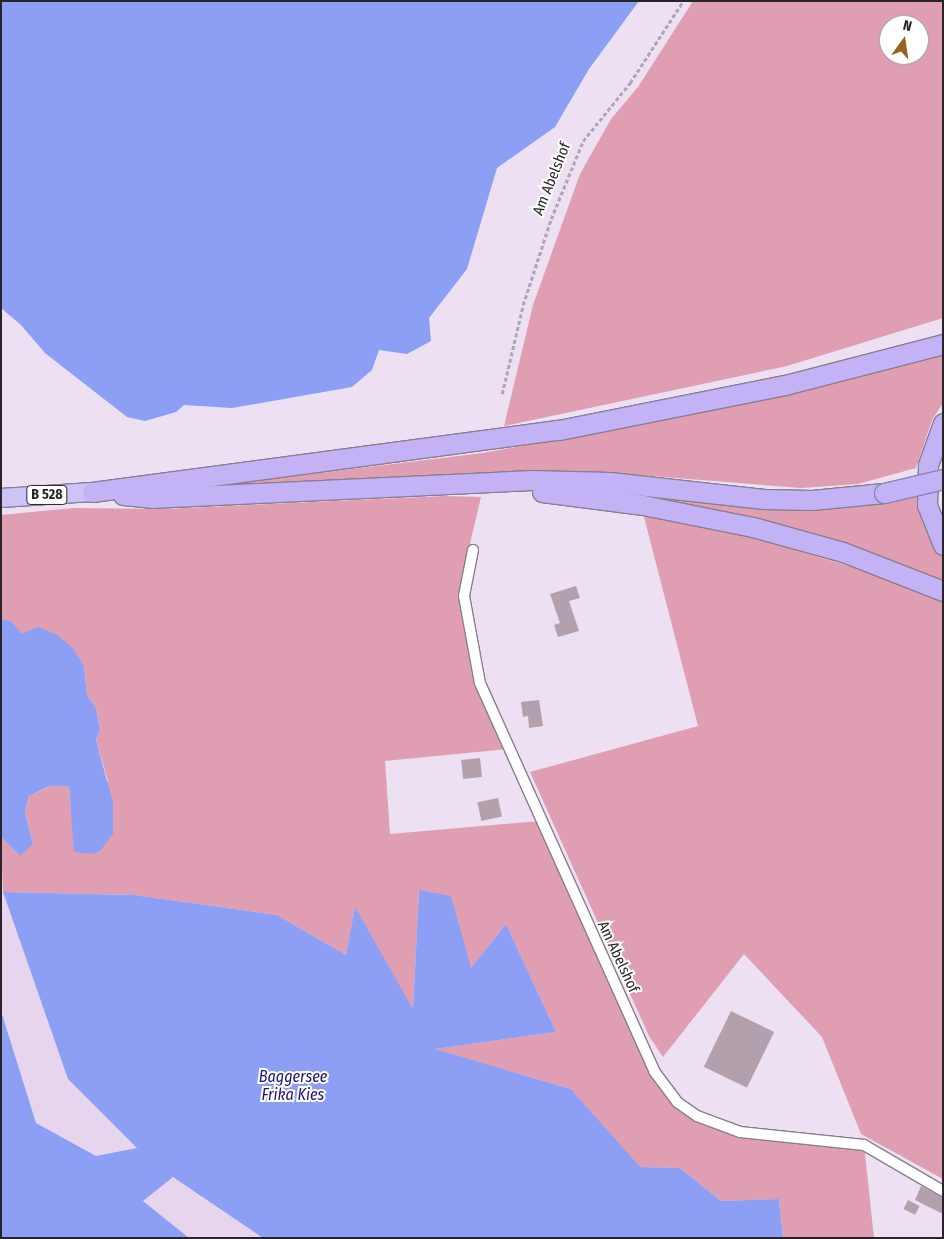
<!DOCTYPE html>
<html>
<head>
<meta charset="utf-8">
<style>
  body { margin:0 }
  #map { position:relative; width:944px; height:1239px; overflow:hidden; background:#ece0f2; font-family:"Fira Sans Condensed",sans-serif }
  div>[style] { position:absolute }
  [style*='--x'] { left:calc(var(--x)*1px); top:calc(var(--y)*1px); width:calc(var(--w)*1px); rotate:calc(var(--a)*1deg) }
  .built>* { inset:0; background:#e7d5ee }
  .green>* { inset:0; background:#df9eb1 }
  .water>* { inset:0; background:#8c9ff5 }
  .building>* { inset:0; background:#b3a0ad; transform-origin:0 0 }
  .path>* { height:2.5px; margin-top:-1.25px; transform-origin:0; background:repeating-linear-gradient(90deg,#afa5b3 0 4px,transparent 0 6.5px) }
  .roads { filter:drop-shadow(1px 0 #887d8d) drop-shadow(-1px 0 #887d8d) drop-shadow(0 1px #887d8d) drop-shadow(0 -1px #887d8d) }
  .minor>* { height:10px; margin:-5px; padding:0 5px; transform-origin:5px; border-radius:5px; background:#fff }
  .trunk>* { height:18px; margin:-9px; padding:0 9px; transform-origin:9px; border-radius:9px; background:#cfc2f8 }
  .motorway>* { height:19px; margin:-9.5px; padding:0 9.5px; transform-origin:9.5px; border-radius:9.5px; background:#c3b3f6 }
  .bridges { filter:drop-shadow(1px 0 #8d81af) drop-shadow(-1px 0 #8d81af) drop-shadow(0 1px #8d81af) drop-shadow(0 -1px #8d81af) }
  .motorway-bridge>* { height:19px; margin:-9.5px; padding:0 9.5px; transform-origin:9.5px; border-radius:9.5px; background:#c3b3f6 }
  span { translate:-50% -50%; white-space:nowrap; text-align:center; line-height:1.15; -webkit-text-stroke:4px #fff; paint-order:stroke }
  .shield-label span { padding:1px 4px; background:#fff; border:1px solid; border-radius:4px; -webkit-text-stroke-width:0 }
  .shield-label { font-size:14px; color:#29242a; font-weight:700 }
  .street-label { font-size:15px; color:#29242a }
  .water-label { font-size:16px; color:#1b1477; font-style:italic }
  .frame { position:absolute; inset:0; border:2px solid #29242a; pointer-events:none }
  .north { position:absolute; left:879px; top:15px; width:50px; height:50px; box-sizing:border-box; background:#fff; border:1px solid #a9a7aa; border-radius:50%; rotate:14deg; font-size:14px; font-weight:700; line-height:20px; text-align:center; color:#29242a }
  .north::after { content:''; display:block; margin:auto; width:18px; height:22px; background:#9b6020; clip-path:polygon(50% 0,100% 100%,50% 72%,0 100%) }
</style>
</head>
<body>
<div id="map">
  <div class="built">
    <i style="clip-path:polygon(1px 886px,68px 1079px,138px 1148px,96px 1156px,36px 1123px,1px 1011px)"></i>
    <i style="clip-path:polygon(169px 1174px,263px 1238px,189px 1238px,143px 1201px)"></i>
  </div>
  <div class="green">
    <i style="clip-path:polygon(evenodd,693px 1px,943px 1px,943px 318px,787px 366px,504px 426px,533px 305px,580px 174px,611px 119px,638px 87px,693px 1px,889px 25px,919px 25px,919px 55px,889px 55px,889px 25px)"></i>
    <i style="clip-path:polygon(943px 355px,943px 403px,932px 420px,916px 468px,858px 484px,801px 488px,638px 475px,529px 472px,229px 484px,483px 453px,642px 424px,752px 402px)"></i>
    <i style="clip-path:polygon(922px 493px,936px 545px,943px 556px,943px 582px,764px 521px,631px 494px,807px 509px,887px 502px)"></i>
    <i style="clip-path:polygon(445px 496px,481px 497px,469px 548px,464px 596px,480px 683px,508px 749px,385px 761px,390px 834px,540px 821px,654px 1071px,677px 1102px,740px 1132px,864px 1145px,874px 1238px,783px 1238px,779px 1199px,721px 1201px,680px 1168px,639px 1167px,571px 1089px,434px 1049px,556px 1032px,506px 924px,471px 968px,419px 890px,413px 1010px,355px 908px,346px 955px,277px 915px,134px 895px,3px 892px,1px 837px,19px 855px,33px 844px,25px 812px,29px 796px,51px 786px,69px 786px,71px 812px,108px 781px,96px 740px,100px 731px,96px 708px,87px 695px,84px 666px,22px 635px,11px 621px,1px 619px,1px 515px,73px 508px,164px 509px)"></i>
    <i style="clip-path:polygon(643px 513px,761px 540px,856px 568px,943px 599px,943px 1179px,861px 1134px,822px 1037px,744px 954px,663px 1057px,649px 1036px,530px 772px,698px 726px)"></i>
  </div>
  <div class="water">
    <i style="clip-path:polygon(1px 1px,639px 1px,589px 69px,555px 127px,497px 168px,467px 269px,429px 318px,431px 341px,407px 354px,379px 350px,372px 370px,352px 387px,232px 408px,184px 405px,176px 412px,145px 421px,127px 417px,45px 353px,21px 325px,1px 308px)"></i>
    <i style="clip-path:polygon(1px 619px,11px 621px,22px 634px,38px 627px,57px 635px,72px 647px,84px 666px,87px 695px,96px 708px,100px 731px,96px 740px,113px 803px,113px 834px,100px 851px,92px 854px,74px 852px,69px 786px,50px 786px,29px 796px,25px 812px,33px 844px,20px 856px,1px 837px)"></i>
    <i style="clip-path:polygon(419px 890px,451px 896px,471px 968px,506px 924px,556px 1032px,435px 1049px,571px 1089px,640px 1167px,680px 1168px,721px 1201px,779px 1199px,783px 1238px,263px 1238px,173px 1177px,143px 1201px,189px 1238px,1px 1238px,1px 1011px,36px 1123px,96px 1156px,137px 1148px,68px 1079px,3px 892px,134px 895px,277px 915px,346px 955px,355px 907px,413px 1009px)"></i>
  </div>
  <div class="building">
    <i style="clip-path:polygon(576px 586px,580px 598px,569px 601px,579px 631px,558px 637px,554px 625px,560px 623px,550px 594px)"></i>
    <i style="clip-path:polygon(539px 700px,543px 726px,529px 728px,528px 716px,523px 717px,521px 702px)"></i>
    <i style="left:480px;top:758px;width:19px;height:19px;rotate:84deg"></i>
    <i style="left:498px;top:798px;width:19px;height:21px;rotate:78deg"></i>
    <i style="left:731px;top:1011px;width:48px;height:62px;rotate:26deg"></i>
    <i style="clip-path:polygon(921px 1186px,943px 1198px,943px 1214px,915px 1200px)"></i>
    <i style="left:908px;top:1200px;width:13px;height:10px;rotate:27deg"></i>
  </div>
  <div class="path">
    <i style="--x:502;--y:394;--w:91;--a:-76.7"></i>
    <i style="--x:523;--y:305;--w:90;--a:-72"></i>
    <i style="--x:551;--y:219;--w:84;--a:-67.7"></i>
    <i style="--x:583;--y:141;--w:75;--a:-51"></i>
    <i style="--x:630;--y:83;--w:98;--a:-57.1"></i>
  </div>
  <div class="roads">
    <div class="minor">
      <i style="--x:473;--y:550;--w:47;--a:101.1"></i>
      <i style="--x:464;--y:596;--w:88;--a:79.6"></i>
      <i style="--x:480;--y:683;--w:425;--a:65.8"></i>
      <i style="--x:654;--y:1071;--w:39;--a:53"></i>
      <i style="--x:677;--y:1102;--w:24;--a:35"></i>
      <i style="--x:697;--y:1116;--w:46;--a:20.4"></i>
      <i style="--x:740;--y:1132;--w:125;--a:6"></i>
      <i style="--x:864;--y:1145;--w:91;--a:30.2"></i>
    </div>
    <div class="trunk">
      <i style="--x:1;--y:498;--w:91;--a:-3.8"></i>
    </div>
    <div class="motorway">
      <i style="--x:943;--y:423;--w:45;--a:109.7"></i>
      <i style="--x:928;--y:465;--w:40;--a:91.4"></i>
      <i style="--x:927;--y:505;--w:43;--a:68.2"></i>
      <i style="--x:92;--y:492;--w:471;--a:-7.6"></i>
      <i style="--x:559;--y:430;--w:230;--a:-11.3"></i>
      <i style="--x:785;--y:385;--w:163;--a:-14.5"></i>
      <i style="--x:542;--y:492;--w:102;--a:7.3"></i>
      <i style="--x:643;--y:505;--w:112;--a:11.3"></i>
      <i style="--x:753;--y:527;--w:93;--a:15.5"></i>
      <i style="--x:843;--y:552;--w:107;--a:21.3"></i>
      <i style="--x:123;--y:495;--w:28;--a:6"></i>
      <i style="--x:151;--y:498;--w:381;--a:-2.7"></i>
      <i style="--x:532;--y:480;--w:78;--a:1.5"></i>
      <i style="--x:610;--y:482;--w:155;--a:6.3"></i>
      <i style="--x:764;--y:499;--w:48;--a:1.2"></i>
      <i style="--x:812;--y:500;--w:72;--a:-5.6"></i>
    </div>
  </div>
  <div class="bridges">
    <div class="motorway-bridge">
      <i style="--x:884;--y:493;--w:61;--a:-13.3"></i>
    </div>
  </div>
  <div class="shield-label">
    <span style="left:47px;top:495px">B 528</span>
  </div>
  <div class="street-label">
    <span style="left:552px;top:179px;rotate:-68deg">Am Abelshof</span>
    <span style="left:618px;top:957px;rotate:65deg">Am Abelshof</span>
  </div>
  <div class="water-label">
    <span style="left:293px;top:1086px">Baggersee<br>Frika Kies</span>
  </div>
  <div class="frame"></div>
  <div class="north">N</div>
</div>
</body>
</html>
